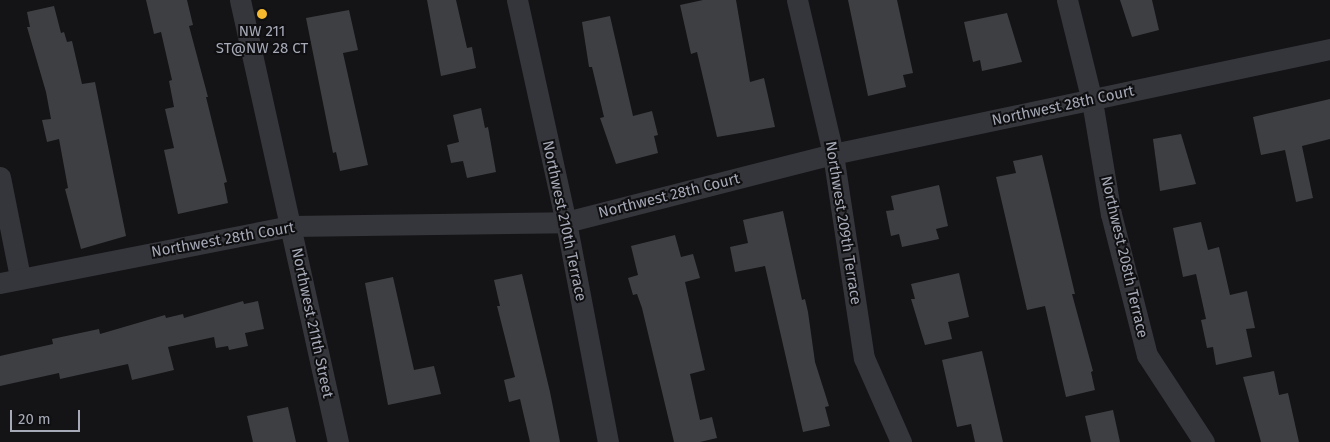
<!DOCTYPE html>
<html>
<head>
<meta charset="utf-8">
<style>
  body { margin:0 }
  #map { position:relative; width:1330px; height:442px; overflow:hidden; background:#141416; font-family:"Fira Sans",sans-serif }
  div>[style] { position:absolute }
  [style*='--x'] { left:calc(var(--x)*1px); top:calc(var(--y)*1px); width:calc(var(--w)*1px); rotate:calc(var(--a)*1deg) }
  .building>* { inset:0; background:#3e3f43 }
  .minor>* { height:21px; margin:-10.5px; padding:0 10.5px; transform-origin:10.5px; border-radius:10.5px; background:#35363b }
  .dots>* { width:14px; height:14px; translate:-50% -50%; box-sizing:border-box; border:2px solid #0f0f11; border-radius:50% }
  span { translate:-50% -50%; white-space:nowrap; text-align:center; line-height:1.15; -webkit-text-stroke:4px #0f0f11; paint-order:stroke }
  .poi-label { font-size:15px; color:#a6aab7 }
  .street-label { font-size:15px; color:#a6aab7 }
  .scale { position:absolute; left:10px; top:410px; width:70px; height:22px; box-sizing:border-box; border:2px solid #a6aab7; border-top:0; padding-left:6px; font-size:15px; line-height:18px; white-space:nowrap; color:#a6aab7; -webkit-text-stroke:4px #0f0f11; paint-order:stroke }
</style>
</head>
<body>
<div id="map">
  <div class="building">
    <i style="clip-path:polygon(146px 0,187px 0,193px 25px,189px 26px,208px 97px,206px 97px,227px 182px,224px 183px,228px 203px,178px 214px,164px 150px,174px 148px,165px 109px,174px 107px,169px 81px,172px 80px,161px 32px,154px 34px)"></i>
    <i style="clip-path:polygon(427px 0,456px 0,467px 48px,472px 47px,476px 68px,441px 76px)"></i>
    <i style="clip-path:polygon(703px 0,736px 0,750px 82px,764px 78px,775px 127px,717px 137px,697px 52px,691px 54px,680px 5px)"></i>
    <i style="clip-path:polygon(848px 0,897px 0,913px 73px,903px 75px,906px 87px,868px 96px)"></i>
    <i style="clip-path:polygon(1120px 0,1152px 0,1159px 30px,1132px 37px)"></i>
    <i style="clip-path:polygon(54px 6px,61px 33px,64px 32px,67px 42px,72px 41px,82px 84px,95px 82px,126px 236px,81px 249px,65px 189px,68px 188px,59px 139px,47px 142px,42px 120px,51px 119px,46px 92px,27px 27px,30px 27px,27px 12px)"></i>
    <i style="clip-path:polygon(349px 10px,358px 50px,343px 53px,368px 165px,340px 171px,336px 152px,333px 153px,306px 18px)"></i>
    <i style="clip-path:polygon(1007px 13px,1022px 62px,982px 71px,980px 60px,973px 62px,964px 22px)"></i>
    <i style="clip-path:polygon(610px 16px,633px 116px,652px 111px,658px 135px,654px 136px,658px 153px,616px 164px,600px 118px,604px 117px,592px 67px,589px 67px,582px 22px)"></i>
    <i style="clip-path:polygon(1330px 99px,1330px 139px,1302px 146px,1313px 198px,1296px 202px,1285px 150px,1261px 155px,1253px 117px)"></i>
    <i style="clip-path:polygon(481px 108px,485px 128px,488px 127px,496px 172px,467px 178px,463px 161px,451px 163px,447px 145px,459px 142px,453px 115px)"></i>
    <i style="clip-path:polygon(1181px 134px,1196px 184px,1160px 191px,1153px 139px)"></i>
    <i style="clip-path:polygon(1042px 155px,1075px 294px,1072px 294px,1093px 371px,1091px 372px,1095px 390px,1066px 397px,1045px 306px,1027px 310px,996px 177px,1016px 173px,1013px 161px)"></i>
    <i style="clip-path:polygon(939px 185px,948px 226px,936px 229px,939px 239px,902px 247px,899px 234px,891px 236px,886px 211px,894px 210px,891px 196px)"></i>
    <i style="clip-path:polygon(783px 211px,802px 300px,805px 299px,808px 312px,815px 362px,829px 406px,825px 407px,830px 426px,803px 432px,765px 266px,735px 272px,730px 247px,748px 243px,743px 220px)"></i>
    <i style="clip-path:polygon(1201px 222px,1208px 250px,1219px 247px,1230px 295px,1247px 291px,1255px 328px,1246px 329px,1252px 357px,1216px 365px,1213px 347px,1207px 348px,1201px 320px,1206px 319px,1196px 274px,1183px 277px,1173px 228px)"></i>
    <i style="clip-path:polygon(675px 235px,681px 257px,693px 254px,700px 278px,685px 282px,705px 370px,690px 374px,700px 420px,712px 417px,717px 438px,700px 442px,674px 442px,642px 308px,637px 294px,633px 295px,628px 278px,638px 275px,631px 246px)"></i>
    <i style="clip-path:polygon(959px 273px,969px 317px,948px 322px,952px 339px,925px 345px,911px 299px,915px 299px,911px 284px)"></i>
    <i style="clip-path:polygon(522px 274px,550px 392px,560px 442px,530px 442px,520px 399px,509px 402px,504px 380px,515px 377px,497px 306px,500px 306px,494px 280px)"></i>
    <i style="clip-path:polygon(393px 277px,414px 370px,434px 366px,441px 394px,388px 405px,365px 283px)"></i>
    <i style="clip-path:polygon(243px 301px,244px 304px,258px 301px,264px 329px,245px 333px,248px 346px,229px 350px,228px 346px,216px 348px,214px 337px,168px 347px,174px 370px,132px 380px,128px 364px,60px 379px,59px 373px,0 386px,0 356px,53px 344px,52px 339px,99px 329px,100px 334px,165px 315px,166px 318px,183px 314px,184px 318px)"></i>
    <i style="clip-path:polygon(982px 351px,1003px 442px,975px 442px,971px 424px,957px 427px,942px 360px)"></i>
    <i style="clip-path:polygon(1274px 371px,1279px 395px,1288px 393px,1299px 442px,1261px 442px,1243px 377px)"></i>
    <i style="clip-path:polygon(288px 407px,296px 442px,253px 442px,247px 416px)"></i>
    <i style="clip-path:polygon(1113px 410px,1120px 442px,1091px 442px,1085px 416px)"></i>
  </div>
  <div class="minor">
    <i style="--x:240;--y:0;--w:453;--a:77.5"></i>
    <i style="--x:517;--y:0;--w:227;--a:77.6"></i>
    <i style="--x:566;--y:222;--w:224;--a:79.2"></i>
    <i style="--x:797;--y:0;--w:158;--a:76.8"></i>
    <i style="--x:833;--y:154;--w:206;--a:81.4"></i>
    <i style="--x:864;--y:358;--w:92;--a:66.2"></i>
    <i style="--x:1067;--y:0;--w:104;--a:76.1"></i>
    <i style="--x:1092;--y:101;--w:115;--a:80.5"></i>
    <i style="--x:1111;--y:214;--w:146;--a:75.7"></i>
    <i style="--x:1147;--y:355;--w:104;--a:56.8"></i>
    <i style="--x:0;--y:177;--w:102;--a:78.7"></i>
    <i style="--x:0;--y:283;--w:296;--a:-11.1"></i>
    <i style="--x:290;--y:226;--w:276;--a:-0.8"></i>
    <i style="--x:566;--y:222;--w:276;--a:-14.3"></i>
    <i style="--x:833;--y:154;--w:508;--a:-11.93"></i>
  </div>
  <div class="dots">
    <i style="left:262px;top:14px;background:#f5b82e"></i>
  </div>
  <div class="poi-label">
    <span style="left:262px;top:40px">NW 211<br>ST@NW 28 CT</span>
  </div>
  <div class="street-label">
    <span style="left:1063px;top:106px;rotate:-12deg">Northwest 28th Court</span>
    <span style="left:669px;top:196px;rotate:-14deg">Northwest 28th Court</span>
    <span style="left:564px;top:221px;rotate:78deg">Northwest 210th Terrace</span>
    <span style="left:843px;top:223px;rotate:81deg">Northwest 209th Terrace</span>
    <span style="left:223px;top:240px;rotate:-10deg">Northwest 28th Court</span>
    <span style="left:1124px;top:257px;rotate:77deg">Northwest 208th Terrace</span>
    <span style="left:312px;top:323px;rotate:78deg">Northwest 211th Street</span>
  </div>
  <div class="scale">20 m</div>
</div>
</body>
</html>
